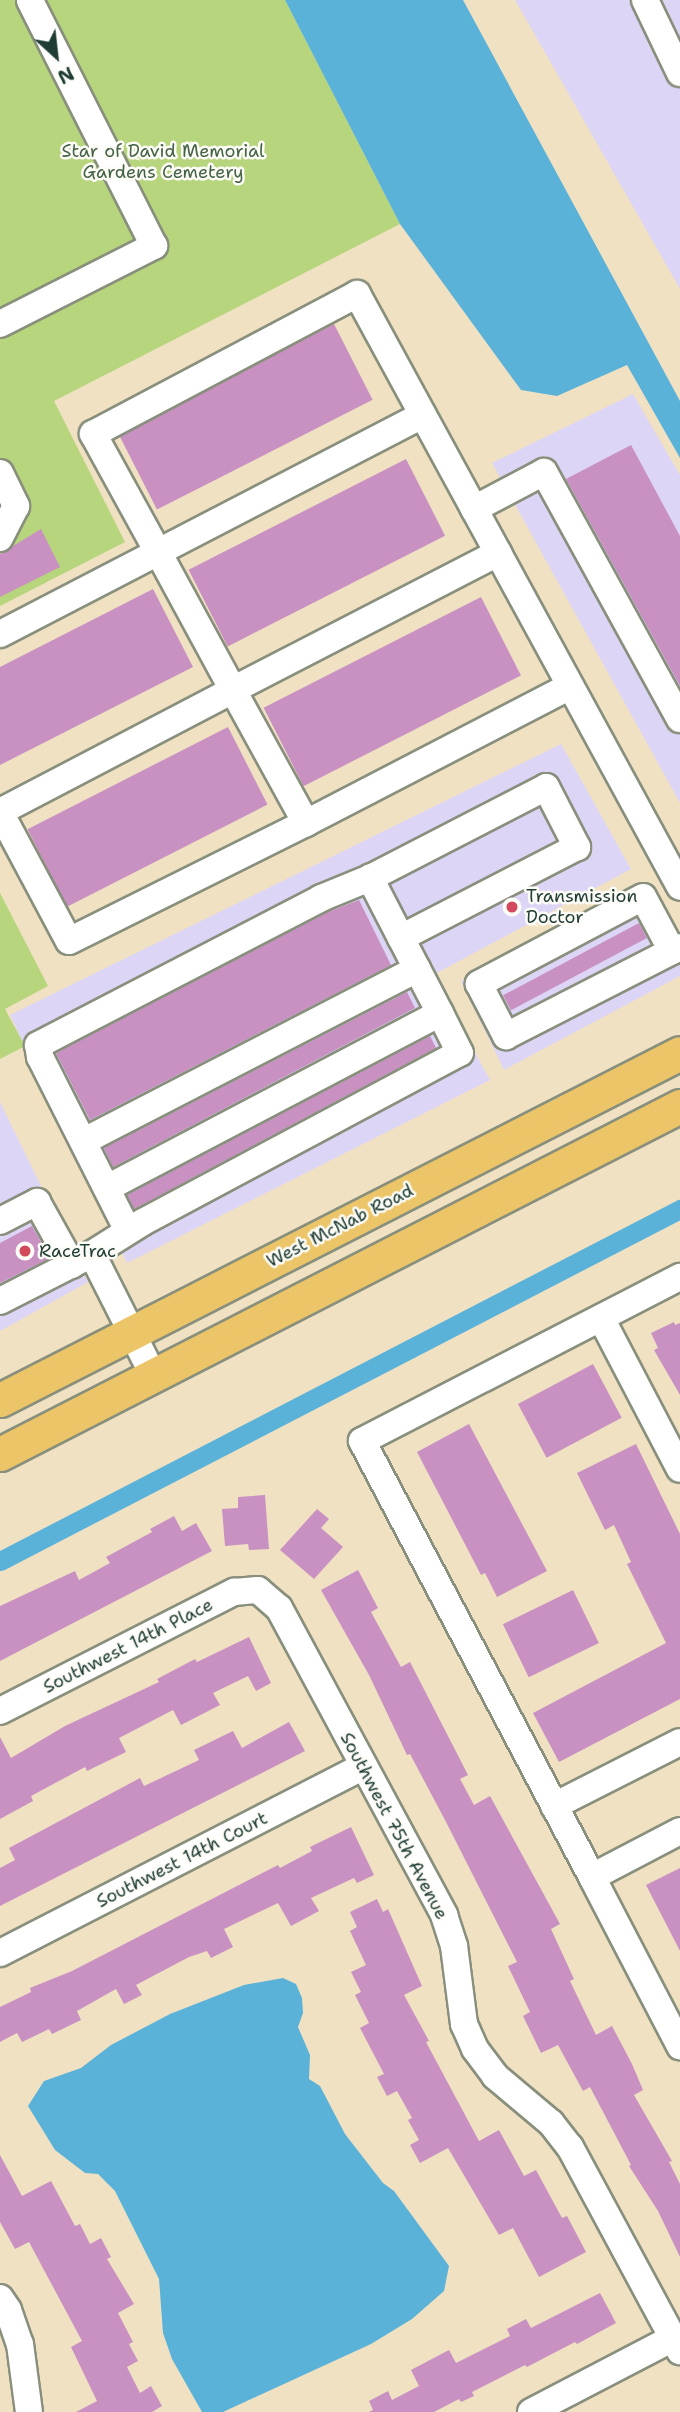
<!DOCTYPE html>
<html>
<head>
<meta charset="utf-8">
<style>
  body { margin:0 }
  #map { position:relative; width:680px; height:2412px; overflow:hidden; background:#f0e1c3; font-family:"Shantell Sans",sans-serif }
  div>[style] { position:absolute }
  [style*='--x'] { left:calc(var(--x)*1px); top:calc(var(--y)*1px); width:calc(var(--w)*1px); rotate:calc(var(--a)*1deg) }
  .built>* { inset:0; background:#ddd5f6 }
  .green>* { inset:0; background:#b6d57c }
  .water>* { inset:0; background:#5bb2d8 }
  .canal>* { height:19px; margin:-9.5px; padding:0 9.5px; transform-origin:9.5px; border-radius:9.5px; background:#5bb2d8 }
  .building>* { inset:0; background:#c891c2; transform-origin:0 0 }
  .roads { filter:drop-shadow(2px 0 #888f7c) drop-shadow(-2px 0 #888f7c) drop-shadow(0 2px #888f7c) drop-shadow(0 -2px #888f7c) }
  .minor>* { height:26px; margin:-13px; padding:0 13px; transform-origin:13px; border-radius:13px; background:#fff }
  .major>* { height:33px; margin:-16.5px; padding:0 16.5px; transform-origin:16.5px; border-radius:16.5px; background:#edc569 }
  .dots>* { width:19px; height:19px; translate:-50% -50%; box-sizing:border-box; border:4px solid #fdfcf7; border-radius:50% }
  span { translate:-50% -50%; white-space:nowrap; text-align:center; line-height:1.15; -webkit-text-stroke:5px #fdfcf7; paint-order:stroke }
  .park-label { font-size:18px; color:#456346 }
  .poi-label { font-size:18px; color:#1f3d34 }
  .left { translate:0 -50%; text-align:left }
  .street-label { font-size:18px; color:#1f3d34 }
  .north { position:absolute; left:21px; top:21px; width:70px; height:70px; -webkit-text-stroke:5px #fdfcf7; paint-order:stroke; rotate:153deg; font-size:19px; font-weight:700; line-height:28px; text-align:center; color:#1f3d34 }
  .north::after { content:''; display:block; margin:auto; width:24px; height:32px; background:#1f3d34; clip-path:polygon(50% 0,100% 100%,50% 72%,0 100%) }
</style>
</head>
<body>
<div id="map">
  <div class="built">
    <i style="clip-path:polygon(515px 0,680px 0,680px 289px)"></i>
    <i style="clip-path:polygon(633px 394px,680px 475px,680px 803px,492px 463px)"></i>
    <i style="clip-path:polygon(561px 744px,631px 869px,433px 975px,490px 1080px,127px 1263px,10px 1015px)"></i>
    <i style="clip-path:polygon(652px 885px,680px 939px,680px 976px,504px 1070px,461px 981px)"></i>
    <i style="clip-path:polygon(0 1102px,88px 1282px,0 1331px)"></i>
  </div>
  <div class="green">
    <i style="clip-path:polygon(0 0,285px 0,400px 224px,54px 401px,125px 542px,0 606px)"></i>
    <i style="clip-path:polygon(0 893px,48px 986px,5px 1009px,25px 1046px,0 1059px)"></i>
  </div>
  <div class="water">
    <i style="clip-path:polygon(285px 0,463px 0,680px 401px,680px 458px,627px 365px,557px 396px,521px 390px,400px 224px)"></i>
    <i style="clip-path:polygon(283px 1978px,296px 1984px,302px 1998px,303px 2013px,298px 2027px,310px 2055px,309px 2079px,320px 2086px,345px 2134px,383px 2183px,394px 2191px,449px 2266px,444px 2291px,412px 2319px,371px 2344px,223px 2412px,202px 2412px,172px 2359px,163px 2333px,159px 2279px,115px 2191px,98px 2174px,85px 2173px,55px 2150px,28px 2106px,44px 2081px,81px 2068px,111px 2045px,170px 2014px,244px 1985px)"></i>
  </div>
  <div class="canal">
    <i style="--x:0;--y:1561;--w:766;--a:-27.37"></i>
  </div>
  <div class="building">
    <i style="left:334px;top:324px;width:85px;height:242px;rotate:63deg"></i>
    <i style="clip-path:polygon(631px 445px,680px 536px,680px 686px,566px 479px)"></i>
    <i style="left:406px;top:459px;width:86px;height:244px;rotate:63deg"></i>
    <i style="clip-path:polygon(41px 529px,60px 567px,0 597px,0 554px)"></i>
    <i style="clip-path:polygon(153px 589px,193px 667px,0 765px,0 667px)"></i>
    <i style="left:481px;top:597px;width:88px;height:244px;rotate:63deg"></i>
    <i style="left:228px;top:727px;width:87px;height:225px;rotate:63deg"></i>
    <i style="clip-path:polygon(359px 900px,391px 965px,90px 1120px,56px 1053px,328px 912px)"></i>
    <i style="left:639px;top:923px;width:17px;height:154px;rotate:62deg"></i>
    <i style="clip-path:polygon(407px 992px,415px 1008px,113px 1167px,104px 1148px)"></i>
    <i style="clip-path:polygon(430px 1036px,436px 1048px,134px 1209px,127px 1195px)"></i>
    <i style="clip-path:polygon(32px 1226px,50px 1258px,0 1283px,0 1243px)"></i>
    <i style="clip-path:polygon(674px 1322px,675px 1325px,680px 1323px,680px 1395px,654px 1350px,658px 1348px,651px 1333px)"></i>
    <i style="left:593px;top:1364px;width:61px;height:85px;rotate:62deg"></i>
    <i style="clip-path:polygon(469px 1424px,547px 1571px,497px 1597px,485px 1573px,481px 1575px,417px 1452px)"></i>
    <i style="clip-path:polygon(636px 1444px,680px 1534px,680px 1699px,559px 1762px,533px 1713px,666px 1643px,627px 1564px,631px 1562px,614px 1525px,605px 1530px,577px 1473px)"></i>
    <i style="clip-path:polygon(265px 1495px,269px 1549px,249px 1550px,248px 1544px,225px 1546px,222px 1509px,238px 1508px,238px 1497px)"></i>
    <i style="clip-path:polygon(317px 1509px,329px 1519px,321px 1528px,343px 1547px,314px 1579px,280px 1550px)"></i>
    <i style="clip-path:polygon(174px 1516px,182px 1531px,196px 1523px,212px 1551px,0 1661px,0 1606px,75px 1571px,79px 1580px,110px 1563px,106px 1557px,152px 1532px,150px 1529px)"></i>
    <i style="clip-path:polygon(358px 1570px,378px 1608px,371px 1612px,401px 1667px,410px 1662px,468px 1775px,460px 1779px,474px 1805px,490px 1796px,560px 1924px,551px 1929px,574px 1979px,570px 1981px,596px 2035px,612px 2026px,632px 2064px,643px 2090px,634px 2095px,672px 2161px,669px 2162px,680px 2184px,680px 2257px,658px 2211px,629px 2166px,631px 2165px,590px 2087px,583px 2091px,558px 2045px,541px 2053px,523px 2016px,530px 2012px,508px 1966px,517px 1962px,445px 1820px,410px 1754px,407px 1755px,369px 1675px,321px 1590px)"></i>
    <i style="left:573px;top:1590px;width:59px;height:78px;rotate:64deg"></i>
    <i style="clip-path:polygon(249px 1637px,271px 1683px,256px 1691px,248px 1676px,213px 1693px,220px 1705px,181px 1725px,173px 1710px,119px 1738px,126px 1752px,87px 1771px,85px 1767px,31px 1796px,33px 1801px,0 1819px,0 1737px,11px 1758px,65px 1726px,159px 1682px,157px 1679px,195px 1659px,197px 1662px)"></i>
    <i style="clip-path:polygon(289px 1722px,305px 1751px,0 1906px,0 1868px,15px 1860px,9px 1848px,140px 1778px,144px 1786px,199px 1760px,194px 1750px,233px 1731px,242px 1748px)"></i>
    <i style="clip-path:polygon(351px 1827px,374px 1875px,357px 1883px,354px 1878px,311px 1898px,319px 1911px,291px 1926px,278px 1903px,224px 1929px,233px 1947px,211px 1958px,207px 1951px,189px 1957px,136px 1985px,142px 1995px,124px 2004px,116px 1989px,77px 2011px,81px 2020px,52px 2034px,49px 2029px,22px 2042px,17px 2033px,0 2042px,0 2007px,31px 1992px,30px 1988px,72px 1971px,278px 1865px,280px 1868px,312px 1851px,310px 1847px)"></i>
    <i style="clip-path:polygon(680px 1868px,680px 1951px,646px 1885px)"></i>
    <i style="clip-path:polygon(377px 1899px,383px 1912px,388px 1909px,422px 1986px,404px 1995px,429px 2041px,426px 2042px,479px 2141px,499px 2130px,524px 2176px,536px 2170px,562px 2218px,567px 2216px,586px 2252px,539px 2277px,513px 2228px,499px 2235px,448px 2148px,420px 2163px,410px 2145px,419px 2140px,408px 2120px,412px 2118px,397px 2091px,387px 2096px,377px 2077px,384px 2074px,360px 2028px,369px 2023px,355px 1995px,361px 1992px,351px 1972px,366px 1965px,350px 1931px,357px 1927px,350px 1912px)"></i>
    <i style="clip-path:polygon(0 2155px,22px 2196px,51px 2181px,75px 2226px,80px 2224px,90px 2244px,101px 2238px,111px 2257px,107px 2259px,134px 2304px,118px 2313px,133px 2342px,129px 2344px,138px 2361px,127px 2367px,140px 2393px,151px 2386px,162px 2406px,152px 2412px,76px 2412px,97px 2401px,71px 2347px,82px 2341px,29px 2242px,15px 2249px,0 2222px)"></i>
    <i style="clip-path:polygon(600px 2293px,616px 2323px,577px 2344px,575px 2342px,527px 2367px,525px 2365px,472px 2392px,474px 2396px,461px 2402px,459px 2399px,434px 2412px,369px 2412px,373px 2410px,369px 2401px,388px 2391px,392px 2400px,419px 2386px,411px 2370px,449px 2350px,456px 2363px,510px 2336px,507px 2329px,526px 2319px,531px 2328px)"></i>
  </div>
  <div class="roads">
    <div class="minor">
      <i style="--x:645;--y:0;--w:81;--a:64.4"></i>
      <i style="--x:0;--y:324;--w:173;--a:-26.9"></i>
      <i style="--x:154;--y:246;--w:275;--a:-116.8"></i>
      <i style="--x:0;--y:473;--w:37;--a:64"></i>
      <i style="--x:16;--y:506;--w:36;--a:117"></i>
      <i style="--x:474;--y:509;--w:79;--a:-27.9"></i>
      <i style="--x:544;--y:472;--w:282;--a:61.2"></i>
      <i style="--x:498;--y:553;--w:298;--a:152.7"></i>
      <i style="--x:233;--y:690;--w:263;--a:152.4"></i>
      <i style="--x:0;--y:812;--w:146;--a:61.9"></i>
      <i style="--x:69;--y:941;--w:265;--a:-26.5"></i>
      <i style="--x:306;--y:823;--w:152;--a:-118.8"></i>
      <i style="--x:233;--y:690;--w:157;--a:-118.5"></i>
      <i style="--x:158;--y:552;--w:135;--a:-118.8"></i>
      <i style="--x:93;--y:434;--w:299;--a:-27.9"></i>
      <i style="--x:357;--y:294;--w:295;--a:61.4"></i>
      <i style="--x:498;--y:553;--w:380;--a:61.4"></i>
      <i style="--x:0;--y:634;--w:476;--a:-27.4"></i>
      <i style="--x:306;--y:823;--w:297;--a:-27.4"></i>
      <i style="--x:672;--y:951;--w:61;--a:-118.2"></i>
      <i style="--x:643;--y:897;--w:186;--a:152.1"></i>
      <i style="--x:479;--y:984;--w:59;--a:62.6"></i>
      <i style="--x:506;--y:1036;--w:195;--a:-27.1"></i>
      <i style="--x:84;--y:1141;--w:375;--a:-27.3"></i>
      <i style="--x:107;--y:1188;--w:376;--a:-27.7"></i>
      <i style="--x:0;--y:1221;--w:42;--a:-27.2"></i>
      <i style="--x:37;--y:1202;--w:72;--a:60.9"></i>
      <i style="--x:128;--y:1231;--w:195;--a:-116.8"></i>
      <i style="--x:40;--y:1057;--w:12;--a:-99"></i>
      <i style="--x:38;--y:1045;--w:319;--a:-27.4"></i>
      <i style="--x:321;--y:898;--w:53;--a:-22.2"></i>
      <i style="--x:92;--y:1254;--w:60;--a:-32.1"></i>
      <i style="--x:143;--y:1222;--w:359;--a:-28.1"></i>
      <i style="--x:460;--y:1053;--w:45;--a:-116.6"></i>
      <i style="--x:440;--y:1013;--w:85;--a:-117.5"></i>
      <i style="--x:401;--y:938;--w:68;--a:-117.3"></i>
      <i style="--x:370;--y:878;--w:198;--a:-27.3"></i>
      <i style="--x:546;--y:787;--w:68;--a:62.7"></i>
      <i style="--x:577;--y:847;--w:198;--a:152.7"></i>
      <i style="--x:0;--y:1301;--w:103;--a:-27.1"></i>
      <i style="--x:92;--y:1254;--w:136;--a:63.2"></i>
      <i style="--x:601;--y:1318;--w:170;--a:62.4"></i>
      <i style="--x:0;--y:1711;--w:263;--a:-27"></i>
      <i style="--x:234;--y:1592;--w:24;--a:-5"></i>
      <i style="--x:258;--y:1590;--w:28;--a:41"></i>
      <i style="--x:279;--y:1608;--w:349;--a:61.7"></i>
      <i style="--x:444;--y:1915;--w:33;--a:72"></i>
      <i style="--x:454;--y:1946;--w:79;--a:82.7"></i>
      <i style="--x:464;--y:2024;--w:27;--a:66"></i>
      <i style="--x:475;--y:2049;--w:34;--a:53"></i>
      <i style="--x:495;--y:2076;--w:73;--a:40"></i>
      <i style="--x:551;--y:2123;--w:31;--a:52"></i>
      <i style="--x:570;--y:2147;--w:232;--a:61.7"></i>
      <i style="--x:554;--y:1806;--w:141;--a:-26.9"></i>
      <i style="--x:680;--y:1831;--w:99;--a:152.4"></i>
      <i style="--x:592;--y:1877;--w:191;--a:62.5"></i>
      <i style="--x:592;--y:1877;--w:493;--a:-117.8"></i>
      <i style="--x:362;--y:1441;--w:358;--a:-27.3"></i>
      <i style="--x:0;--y:1953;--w:409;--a:-27.2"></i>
      <i style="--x:0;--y:2298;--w:14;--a:56"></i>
      <i style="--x:8;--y:2310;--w:36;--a:71"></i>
      <i style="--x:20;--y:2344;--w:69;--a:82.5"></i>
      <i style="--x:531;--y:2412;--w:160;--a:-27.5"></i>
    </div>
    <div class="major">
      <i style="--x:0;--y:1400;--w:763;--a:-27.03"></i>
      <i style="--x:0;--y:1454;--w:764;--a:-27.1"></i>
    </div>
  </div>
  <div class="dots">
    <i style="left:512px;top:907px;background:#d1495b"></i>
    <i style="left:25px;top:1251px;background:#d1495b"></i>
  </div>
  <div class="park-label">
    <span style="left:163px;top:162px">Star of David Memorial<br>Gardens Cemetery</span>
  </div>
  <div class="poi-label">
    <span class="left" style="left:526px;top:907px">Transmission<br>Doctor</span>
    <span class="left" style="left:39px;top:1251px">RaceTrac</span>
  </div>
  <div class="street-label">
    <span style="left:340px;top:1226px;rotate:-27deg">West McNab Road</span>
    <span style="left:128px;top:1646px;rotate:-27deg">Southwest 14th Place</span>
    <span style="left:394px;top:1826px;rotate:62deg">Southwest 75th Avenue</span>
    <span style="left:182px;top:1860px;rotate:-27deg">Southwest 14th Court</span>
  </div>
  <div class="north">N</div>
</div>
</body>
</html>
